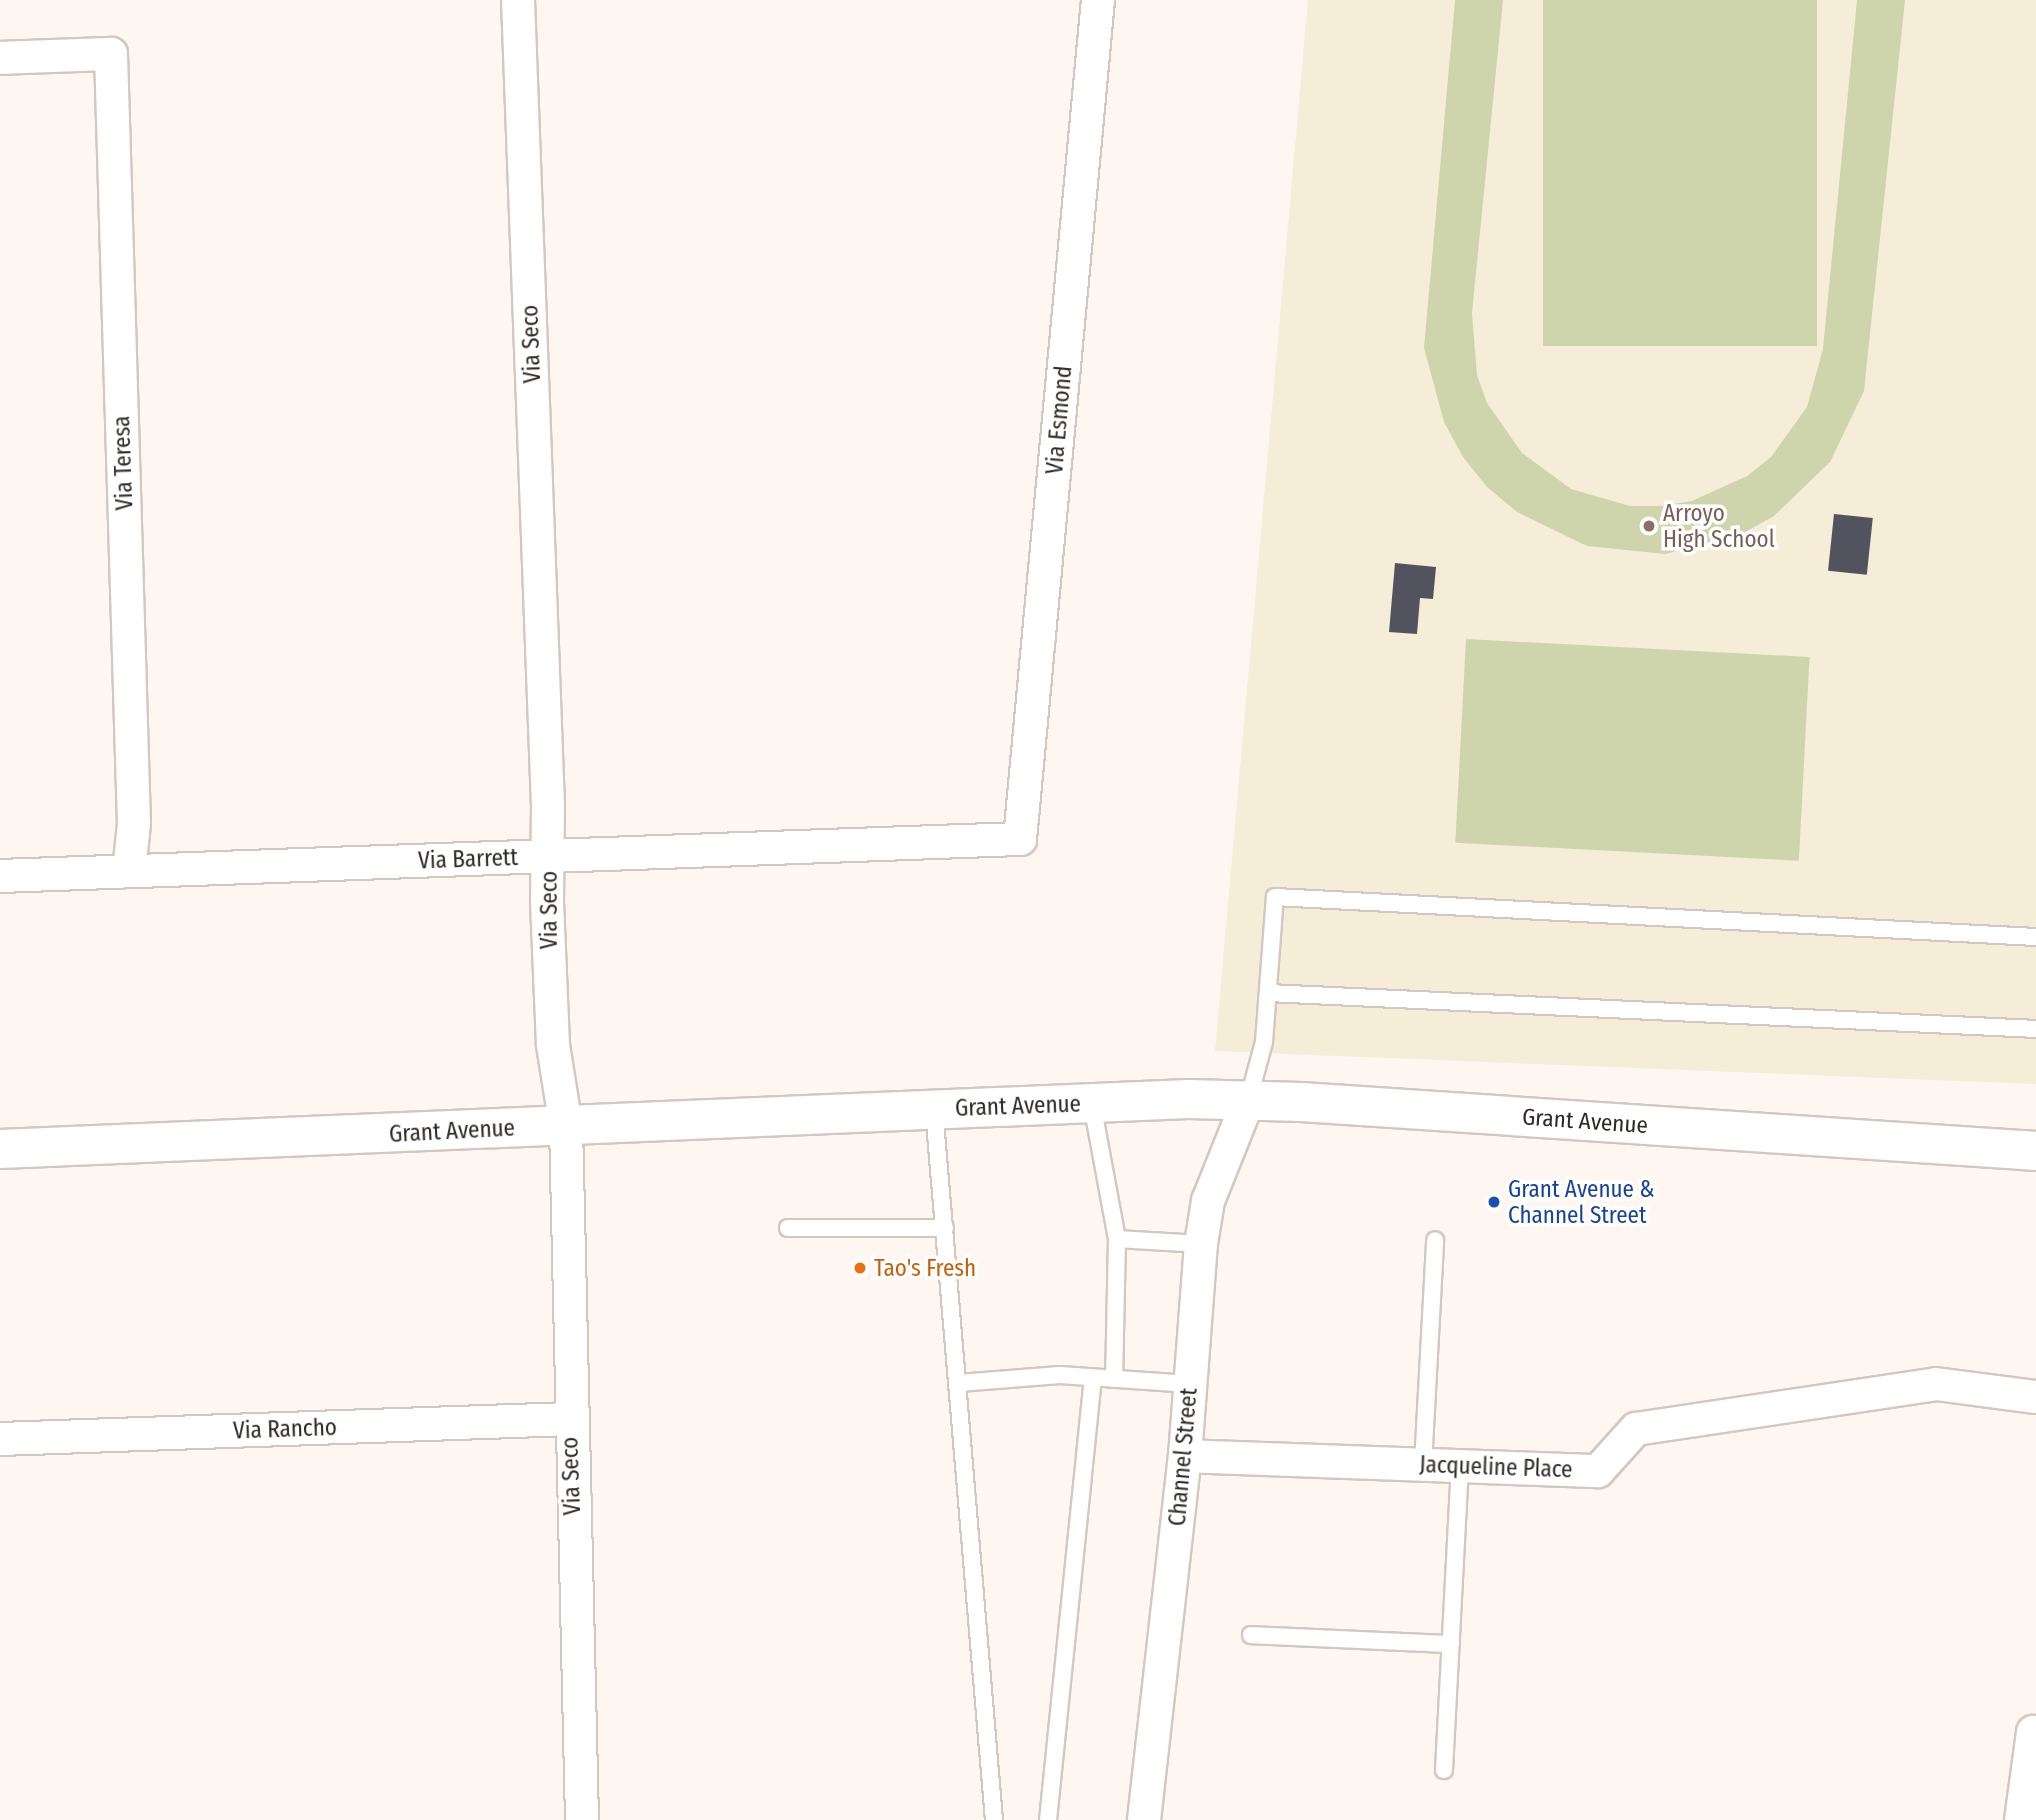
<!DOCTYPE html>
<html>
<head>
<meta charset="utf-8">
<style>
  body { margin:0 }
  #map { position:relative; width:2036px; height:1820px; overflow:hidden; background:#fef6f1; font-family:"Fira Sans Condensed",sans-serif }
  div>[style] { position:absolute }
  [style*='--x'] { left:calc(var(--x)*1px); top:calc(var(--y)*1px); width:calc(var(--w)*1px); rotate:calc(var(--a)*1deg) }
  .education>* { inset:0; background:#f5edd7 }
  .green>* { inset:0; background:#ced5ac; transform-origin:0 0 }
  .building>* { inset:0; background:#52535e; transform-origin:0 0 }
  .roads { filter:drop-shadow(2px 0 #d4c7bf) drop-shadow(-2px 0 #d4c7bf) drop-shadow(0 2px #d4c7bf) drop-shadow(0 -2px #d4c7bf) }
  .lane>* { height:16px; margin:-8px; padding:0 8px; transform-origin:8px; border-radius:8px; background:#fff }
  .street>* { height:32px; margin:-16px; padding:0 16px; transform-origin:16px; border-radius:16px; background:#fff }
  .secondary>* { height:38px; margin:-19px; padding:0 19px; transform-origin:19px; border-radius:19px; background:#fff }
  .dots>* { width:19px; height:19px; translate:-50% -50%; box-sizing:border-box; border:4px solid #fff; border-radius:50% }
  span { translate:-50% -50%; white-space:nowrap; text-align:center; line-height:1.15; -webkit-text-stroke:7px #fff; paint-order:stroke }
  .street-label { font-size:23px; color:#2e2926 }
  .education-label { font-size:23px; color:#785e54 }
  .left { translate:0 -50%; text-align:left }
  .transit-label { font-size:23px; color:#164399 }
  .food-label { font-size:23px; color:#c56008 }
</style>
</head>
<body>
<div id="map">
  <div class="education">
    <i style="clip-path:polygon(1308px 0,2036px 0,2036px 1084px,1215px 1051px)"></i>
  </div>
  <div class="green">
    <i style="clip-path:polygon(1455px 0,1503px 0,1472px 313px,1477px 375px,1487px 403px,1522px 453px,1571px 489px,1630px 506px,1661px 506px,1692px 501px,1747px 476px,1771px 457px,1807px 407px,1823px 349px,1857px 0,1905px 0,1864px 391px,1830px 462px,1774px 516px,1740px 535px,1665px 554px,1587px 546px,1517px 512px,1487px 487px,1463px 457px,1444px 422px,1424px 348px)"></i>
    <i style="left:1543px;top:0;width:274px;height:346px"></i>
    <i style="left:1466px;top:639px;width:344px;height:204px;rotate:3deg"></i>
  </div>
  <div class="building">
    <i style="left:1834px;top:514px;width:39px;height:57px;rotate:6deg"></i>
    <i style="clip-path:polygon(1395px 563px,1436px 567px,1433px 599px,1420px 598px,1417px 634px,1389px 632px)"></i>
  </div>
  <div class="roads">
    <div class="lane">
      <i style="--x:1268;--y:993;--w:769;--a:2.68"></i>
      <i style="--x:1248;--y:1101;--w:61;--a:-74.8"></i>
      <i style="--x:1264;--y:1042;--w:145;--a:-85.7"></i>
      <i style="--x:1275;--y:897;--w:762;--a:3.01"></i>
      <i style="--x:1092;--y:1104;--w:137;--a:79.5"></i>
      <i style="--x:1117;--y:1239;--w:140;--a:91.2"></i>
      <i style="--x:934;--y:1110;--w:713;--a:85.17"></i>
      <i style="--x:788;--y:1228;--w:157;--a:0"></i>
      <i style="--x:1117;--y:1239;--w:84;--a:3.4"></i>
      <i style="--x:959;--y:1383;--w:101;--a:-4.5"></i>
      <i style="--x:1060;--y:1375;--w:130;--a:4"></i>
      <i style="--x:1423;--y:1465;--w:225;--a:-86.9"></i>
      <i style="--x:1251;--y:1635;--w:200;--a:2.6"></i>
      <i style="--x:1444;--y:1770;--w:304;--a:-87"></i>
      <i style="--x:1048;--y:1820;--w:444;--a:-84.2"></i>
    </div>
    <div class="street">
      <i style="--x:518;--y:0;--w:806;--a:87.87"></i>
      <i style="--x:548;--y:805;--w:97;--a:90.6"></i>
      <i style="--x:547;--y:902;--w:143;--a:87.6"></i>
      <i style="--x:553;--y:1045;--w:82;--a:80.9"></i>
      <i style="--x:566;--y:1126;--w:694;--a:88.68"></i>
      <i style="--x:0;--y:58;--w:111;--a:-2.1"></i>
      <i style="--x:111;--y:54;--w:770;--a:88.29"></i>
      <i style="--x:134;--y:824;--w:47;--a:96.1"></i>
      <i style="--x:0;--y:876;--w:1021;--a:-2.08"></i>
      <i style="--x:1020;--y:839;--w:843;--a:-84.69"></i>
      <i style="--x:0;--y:1439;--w:569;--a:-2.01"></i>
      <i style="--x:1185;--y:1456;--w:413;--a:2.1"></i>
      <i style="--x:1598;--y:1471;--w:57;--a:-47.9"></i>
      <i style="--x:1636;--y:1429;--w:303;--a:-8.5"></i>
      <i style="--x:1936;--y:1384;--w:101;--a:7.4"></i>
      <i style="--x:1144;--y:1820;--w:366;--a:-83.6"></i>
      <i style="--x:1185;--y:1456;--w:213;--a:-85.7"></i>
      <i style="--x:1201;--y:1244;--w:44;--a:-80.8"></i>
      <i style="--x:1208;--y:1201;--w:108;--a:-68.2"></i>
      <i style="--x:2021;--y:1820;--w:89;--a:-82.2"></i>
    </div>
    <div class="secondary">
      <i style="--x:0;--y:1149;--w:1189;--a:-2.41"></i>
      <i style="--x:1188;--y:1099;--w:113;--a:1.5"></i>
      <i style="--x:1301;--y:1102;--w:737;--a:3.81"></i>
    </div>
  </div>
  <div class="dots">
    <i style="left:1649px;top:526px;background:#8d6e63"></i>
    <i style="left:1494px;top:1202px;background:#1a4fb4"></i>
    <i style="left:860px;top:1268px;background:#e8710a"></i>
  </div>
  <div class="street-label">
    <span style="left:531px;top:344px;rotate:-92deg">Via Seco</span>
    <span style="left:1059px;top:420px;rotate:-85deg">Via Esmond</span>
    <span style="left:123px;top:463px;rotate:-92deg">Via Teresa</span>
    <span style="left:468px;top:859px;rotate:-2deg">Via Barrett</span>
    <span style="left:549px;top:910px;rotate:-90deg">Via Seco</span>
    <span style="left:1018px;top:1106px;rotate:-2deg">Grant Avenue</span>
    <span style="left:1585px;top:1121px;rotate:4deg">Grant Avenue</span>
    <span style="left:452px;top:1131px;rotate:-3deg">Grant Avenue</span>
    <span style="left:285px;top:1429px;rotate:-2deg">Via Rancho</span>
    <span style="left:1183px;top:1457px;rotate:-85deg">Channel Street</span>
    <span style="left:1496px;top:1467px;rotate:2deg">Jacqueline Place</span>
    <span style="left:571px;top:1476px;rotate:-92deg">Via Seco</span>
  </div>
  <div class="education-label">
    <span class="left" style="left:1663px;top:526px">Arroyo<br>High School</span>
  </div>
  <div class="transit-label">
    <span class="left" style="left:1508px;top:1202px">Grant Avenue &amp;<br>Channel Street</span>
  </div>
  <div class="food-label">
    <span class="left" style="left:874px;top:1268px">Tao's Fresh</span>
  </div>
</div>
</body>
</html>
